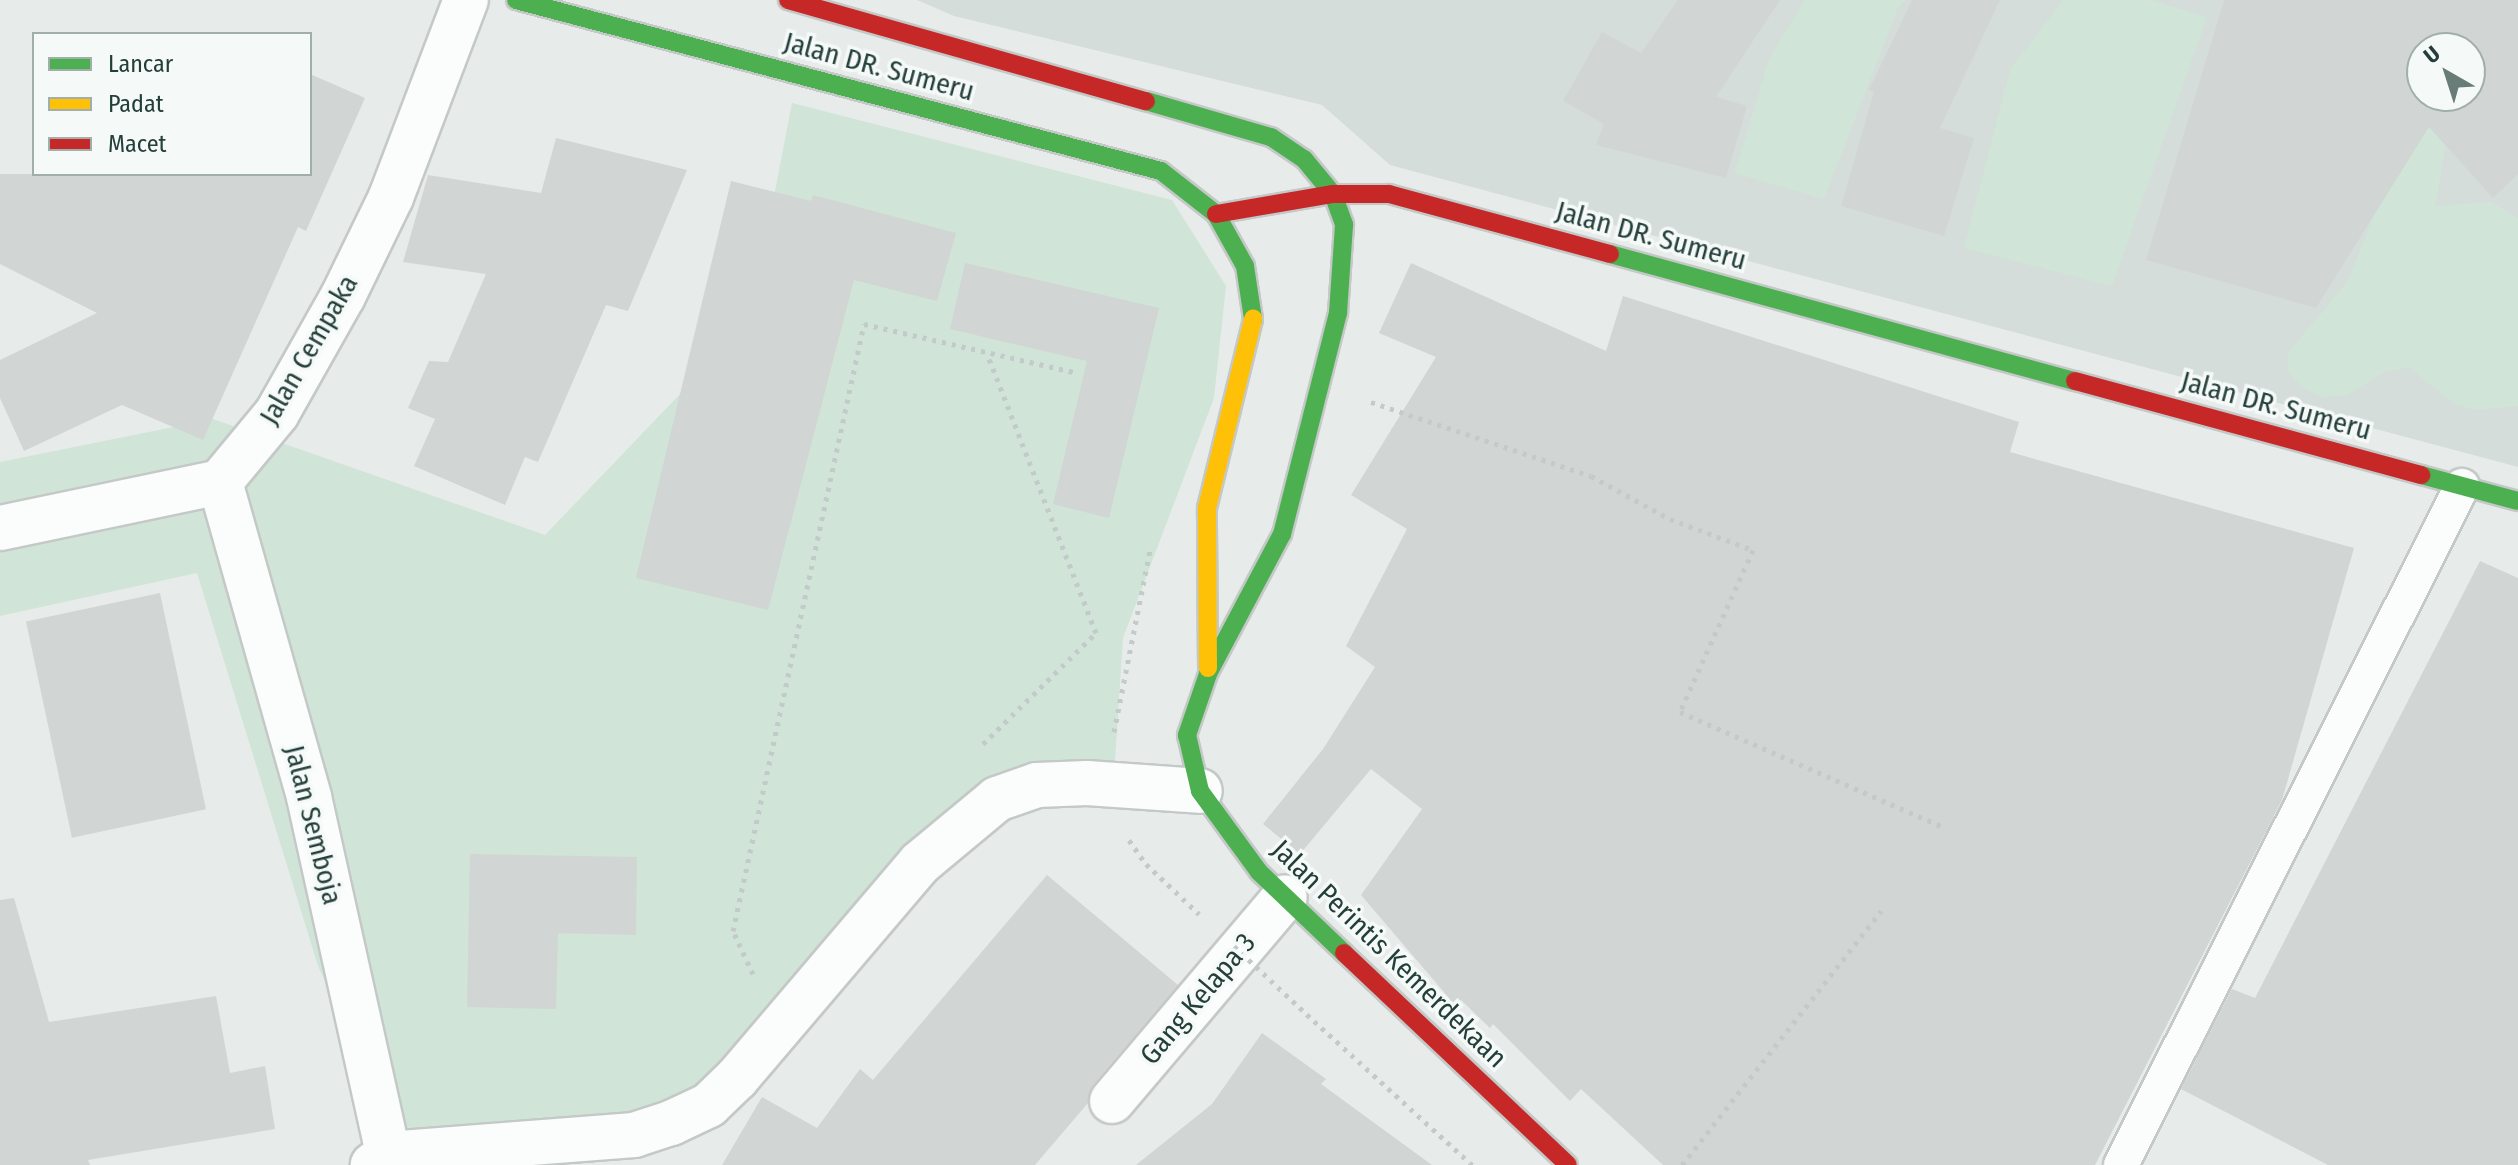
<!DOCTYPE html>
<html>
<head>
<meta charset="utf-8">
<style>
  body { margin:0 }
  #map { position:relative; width:2518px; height:1165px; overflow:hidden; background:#e7ecea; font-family:"Fira Sans Condensed",sans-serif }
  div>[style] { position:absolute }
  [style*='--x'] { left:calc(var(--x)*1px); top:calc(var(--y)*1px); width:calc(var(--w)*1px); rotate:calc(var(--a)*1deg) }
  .built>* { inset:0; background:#d5ddda }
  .green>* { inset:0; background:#d0e4d8 }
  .building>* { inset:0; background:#d1d5d4; transform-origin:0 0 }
  .path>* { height:5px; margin-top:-2.5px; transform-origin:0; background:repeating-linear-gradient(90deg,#c2cbc9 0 4px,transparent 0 10px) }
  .roads { filter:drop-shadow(2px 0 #c4c9c7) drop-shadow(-2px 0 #c4c9c7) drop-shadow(0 2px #c4c9c7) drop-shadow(0 -2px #c4c9c7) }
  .lane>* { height:34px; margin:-17px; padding:0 17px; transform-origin:17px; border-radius:17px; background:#fbfcfc }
  .street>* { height:44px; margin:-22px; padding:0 22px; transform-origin:22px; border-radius:22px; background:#fbfcfc }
  .fast>* { height:18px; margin:-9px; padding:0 9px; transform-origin:9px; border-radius:9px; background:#4caf50 }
  .slow>* { height:18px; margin:-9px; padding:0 9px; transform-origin:9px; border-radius:9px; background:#ffc107 }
  .jam>* { height:18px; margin:-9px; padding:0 9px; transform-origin:9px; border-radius:9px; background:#c62828 }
  .path-bridge>* { height:5px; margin-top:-2.5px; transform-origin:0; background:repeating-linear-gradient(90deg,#c2cbc9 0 4px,transparent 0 10px) }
  span { translate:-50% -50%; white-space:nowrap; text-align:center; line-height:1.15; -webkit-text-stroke:7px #f5faf8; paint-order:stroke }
  .street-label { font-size:28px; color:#243f3a }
  .legend { position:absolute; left:32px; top:32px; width:280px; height:144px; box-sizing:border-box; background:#f5faf8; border:2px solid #a1afac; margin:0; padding:10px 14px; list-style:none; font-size:24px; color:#243f3a }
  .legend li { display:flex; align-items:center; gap:16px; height:40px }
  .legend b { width:40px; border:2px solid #a1afac }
  .north { position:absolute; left:2406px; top:32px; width:80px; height:80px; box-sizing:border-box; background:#f5faf8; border:2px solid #a1afac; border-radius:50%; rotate:321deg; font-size:22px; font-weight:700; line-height:32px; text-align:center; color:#243f3a }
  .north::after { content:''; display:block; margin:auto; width:28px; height:36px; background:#687c78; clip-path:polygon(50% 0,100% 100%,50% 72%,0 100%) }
</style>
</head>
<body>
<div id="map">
  <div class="built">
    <i style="clip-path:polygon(evenodd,917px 0,2518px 0,2518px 467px,1390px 165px,1322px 105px,954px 16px,917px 0,2422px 48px,2470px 48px,2470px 96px,2422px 96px,2422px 48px)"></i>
  </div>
  <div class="green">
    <i style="clip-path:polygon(1805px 0,1905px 0,1898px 7px,1824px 199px,1735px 173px,1769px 59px)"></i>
    <i style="clip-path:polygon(2063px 0,2149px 0,2207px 17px,2112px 286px,1964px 248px,2010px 70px)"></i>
    <i style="clip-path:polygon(2383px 0,2470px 48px,2422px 48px,2422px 96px,2446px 144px,2435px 206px,2491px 202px,2518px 218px,2518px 406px,2476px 410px,2456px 405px,2409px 367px,2385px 372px,2347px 395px,2322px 397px,2301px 387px,2288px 371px,2288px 353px,2348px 281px,2377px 208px)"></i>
    <i style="clip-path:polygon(792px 103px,1172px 200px,1226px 286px,1214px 398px,1123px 638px,1114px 775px,991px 812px,723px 1096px,623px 1127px,399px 1141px,318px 966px,197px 573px,0 616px,0 462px,213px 419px,545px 535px,750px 321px)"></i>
  </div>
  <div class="building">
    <i style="clip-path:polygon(1678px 0,1780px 0,1716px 97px,1747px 106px,1726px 178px,1596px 145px,1604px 124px,1563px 101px,1602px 32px,1641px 53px)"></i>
    <i style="clip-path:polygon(1912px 0,2000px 0,1940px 128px,1974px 138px,1944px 236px,1841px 206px,1874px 92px,1869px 90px)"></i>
    <i style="clip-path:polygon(evenodd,2224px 0,2518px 0,2518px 174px,2493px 198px,2429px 127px,2316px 308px,2146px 260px,2224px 0,2422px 48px,2470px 48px,2470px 96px,2422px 96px,2422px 48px)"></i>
    <i style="clip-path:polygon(310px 74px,365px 98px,306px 231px,298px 227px,203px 440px,122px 405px,24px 451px,0 398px,0 360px,97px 313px,0 264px,0 174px,310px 174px)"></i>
    <i style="clip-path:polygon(556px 138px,687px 170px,628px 311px,606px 305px,538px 462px,525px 457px,505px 505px,414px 466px,435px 419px,408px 408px,429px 361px,448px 362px,486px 274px,403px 262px,428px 175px,541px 193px)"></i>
    <i style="clip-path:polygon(731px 181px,811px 201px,813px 195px,956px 233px,937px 301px,854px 280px,768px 610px,636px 578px)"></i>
    <i style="clip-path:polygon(965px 263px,1159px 308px,1109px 518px,1053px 504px,1087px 361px,950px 329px)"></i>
    <i style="clip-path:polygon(1411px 263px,1606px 351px,1623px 296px,2019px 422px,2010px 452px,2354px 548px,2282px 800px,2095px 1165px,1663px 1165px,1581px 1089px,1570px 1101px,1493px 1024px,1490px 1028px,1461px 1000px,1455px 1005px,1361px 895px,1422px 809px,1371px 769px,1300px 854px,1263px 824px,1323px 749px,1375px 667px,1346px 646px,1407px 529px,1351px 495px,1436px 357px,1379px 333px)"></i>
    <i style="clip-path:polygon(2480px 561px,2518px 578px,2518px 1165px,2328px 1165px,2181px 1089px,2232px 989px,2255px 998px)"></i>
    <i style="left:160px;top:593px;width:221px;height:137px;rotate:78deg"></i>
    <i style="clip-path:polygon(470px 854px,637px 857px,636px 935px,558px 933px,556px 1009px,467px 1007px)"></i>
    <i style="clip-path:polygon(1047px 875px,1178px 985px,1093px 1085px,1088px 1103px,1035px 1165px,722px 1165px,762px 1097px,817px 1128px,860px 1069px,873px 1080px)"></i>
    <i style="clip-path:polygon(14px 898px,49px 1022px,216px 996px,230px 1073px,265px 1066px,275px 1129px,88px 1160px,90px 1165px,0 1165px,0 900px)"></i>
    <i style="clip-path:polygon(1262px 1033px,1326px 1079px,1321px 1084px,1432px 1165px,1136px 1165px,1212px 1104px)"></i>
  </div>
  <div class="path">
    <i style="--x:1371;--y:402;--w:232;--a:18.6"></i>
    <i style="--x:1591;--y:476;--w:90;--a:28.6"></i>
    <i style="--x:1670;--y:519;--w:89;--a:20.5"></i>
    <i style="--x:1753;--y:550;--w:178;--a:114.3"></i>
    <i style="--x:1680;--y:712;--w:285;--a:23.6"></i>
    <i style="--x:1114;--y:732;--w:186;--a:-78.8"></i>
    <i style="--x:983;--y:744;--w:158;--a:-44.5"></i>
    <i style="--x:1096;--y:633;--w:300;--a:-111.3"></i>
    <i style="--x:1129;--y:840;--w:29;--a:55"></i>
    <i style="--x:1146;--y:864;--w:73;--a:43.3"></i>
    <i style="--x:753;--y:974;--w:47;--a:-114.9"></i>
    <i style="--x:733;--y:931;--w:621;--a:-77.82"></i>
    <i style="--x:864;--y:324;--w:215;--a:12.9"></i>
    <i style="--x:1314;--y:1021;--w:214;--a:42.3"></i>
    <i style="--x:1682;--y:1165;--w:323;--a:-51.9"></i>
  </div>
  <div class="roads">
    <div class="lane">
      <i style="--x:2121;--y:1165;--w:760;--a:-63.33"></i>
    </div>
    <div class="street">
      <i style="--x:220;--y:482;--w:327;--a:74.2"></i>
      <i style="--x:309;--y:797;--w:366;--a:77.5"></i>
      <i style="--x:388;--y:1154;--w:19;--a:144"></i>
      <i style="--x:0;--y:528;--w:225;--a:-11.8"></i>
      <i style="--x:220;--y:482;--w:89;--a:-50.4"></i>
      <i style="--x:277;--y:413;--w:134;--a:-60.6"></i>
      <i style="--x:343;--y:296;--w:110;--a:-64.1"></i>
      <i style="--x:391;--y:197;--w:211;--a:-69.2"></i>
      <i style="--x:1112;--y:1101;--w:267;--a:-49.7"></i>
      <i style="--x:388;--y:1154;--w:247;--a:-4.4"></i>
      <i style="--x:634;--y:1135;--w:39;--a:-18"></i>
      <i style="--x:671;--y:1123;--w:42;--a:-25.3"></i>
      <i style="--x:709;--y:1105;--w:39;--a:-44"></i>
      <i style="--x:737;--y:1078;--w:282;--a:-49.6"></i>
      <i style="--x:920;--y:863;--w:100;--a:-39.7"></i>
      <i style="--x:997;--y:799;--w:42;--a:-19.3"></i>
      <i style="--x:1037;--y:785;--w:50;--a:-2.3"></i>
      <i style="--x:1087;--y:783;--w:113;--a:4"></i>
    </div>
    <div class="fast">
      <i style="--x:516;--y:0;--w:667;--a:14.85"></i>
      <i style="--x:1161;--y:171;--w:70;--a:38"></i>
      <i style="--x:1216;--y:214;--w:60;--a:60.9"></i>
      <i style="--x:1245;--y:266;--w:54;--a:81.4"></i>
      <i style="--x:1146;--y:101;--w:130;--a:16.1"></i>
      <i style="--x:1271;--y:137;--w:40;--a:34"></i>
      <i style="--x:1304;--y:159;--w:45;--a:50.4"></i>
      <i style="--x:1333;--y:194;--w:33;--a:70"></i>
      <i style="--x:1344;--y:225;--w:88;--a:93.9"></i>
      <i style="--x:1338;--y:313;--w:228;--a:104.2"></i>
      <i style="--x:1282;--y:534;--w:158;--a:117.9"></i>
      <i style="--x:1208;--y:674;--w:65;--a:109"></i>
      <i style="--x:1187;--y:735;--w:57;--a:76.9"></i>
      <i style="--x:1200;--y:791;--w:100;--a:53.9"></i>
      <i style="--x:1259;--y:872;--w:117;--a:43.6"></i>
      <i style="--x:1610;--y:254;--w:482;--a:15.3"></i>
      <i style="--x:2421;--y:475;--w:100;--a:15"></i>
    </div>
    <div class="slow">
      <i style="--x:1208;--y:668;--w:160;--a:-90.4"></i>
      <i style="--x:1207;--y:508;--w:195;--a:-76.3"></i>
    </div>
    <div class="jam">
      <i style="--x:788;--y:0;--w:372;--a:15.8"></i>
      <i style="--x:1216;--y:214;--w:119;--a:-9.7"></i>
      <i style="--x:1333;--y:194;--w:56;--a:0"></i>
      <i style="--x:1389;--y:194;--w:229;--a:15.2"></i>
      <i style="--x:2075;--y:381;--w:359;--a:15.2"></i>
      <i style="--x:1344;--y:953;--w:308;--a:43.4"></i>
    </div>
  </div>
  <div class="path-bridge">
    <i style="--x:1234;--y:946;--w:110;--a:43.2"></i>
  </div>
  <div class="street-label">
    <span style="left:879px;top:67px;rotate:15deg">Jalan DR. Sumeru</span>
    <span style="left:1651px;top:236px;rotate:15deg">Jalan DR. Sumeru</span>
    <span style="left:309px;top:350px;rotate:-60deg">Jalan Cempaka</span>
    <span style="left:2276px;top:406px;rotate:15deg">Jalan DR. Sumeru</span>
    <span style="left:313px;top:825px;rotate:76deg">Jalan Semboja</span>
    <span style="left:1389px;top:954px;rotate:44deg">Jalan Perintis Kemerdekaan</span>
    <span style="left:1198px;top:999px;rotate:-50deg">Gang Kelapa 3</span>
  </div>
  <ul class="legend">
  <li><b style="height:10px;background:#4caf50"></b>Lancar</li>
  <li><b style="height:10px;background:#ffc107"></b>Padat</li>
  <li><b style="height:10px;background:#c62828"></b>Macet</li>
  </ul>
  <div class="north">U</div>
</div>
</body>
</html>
